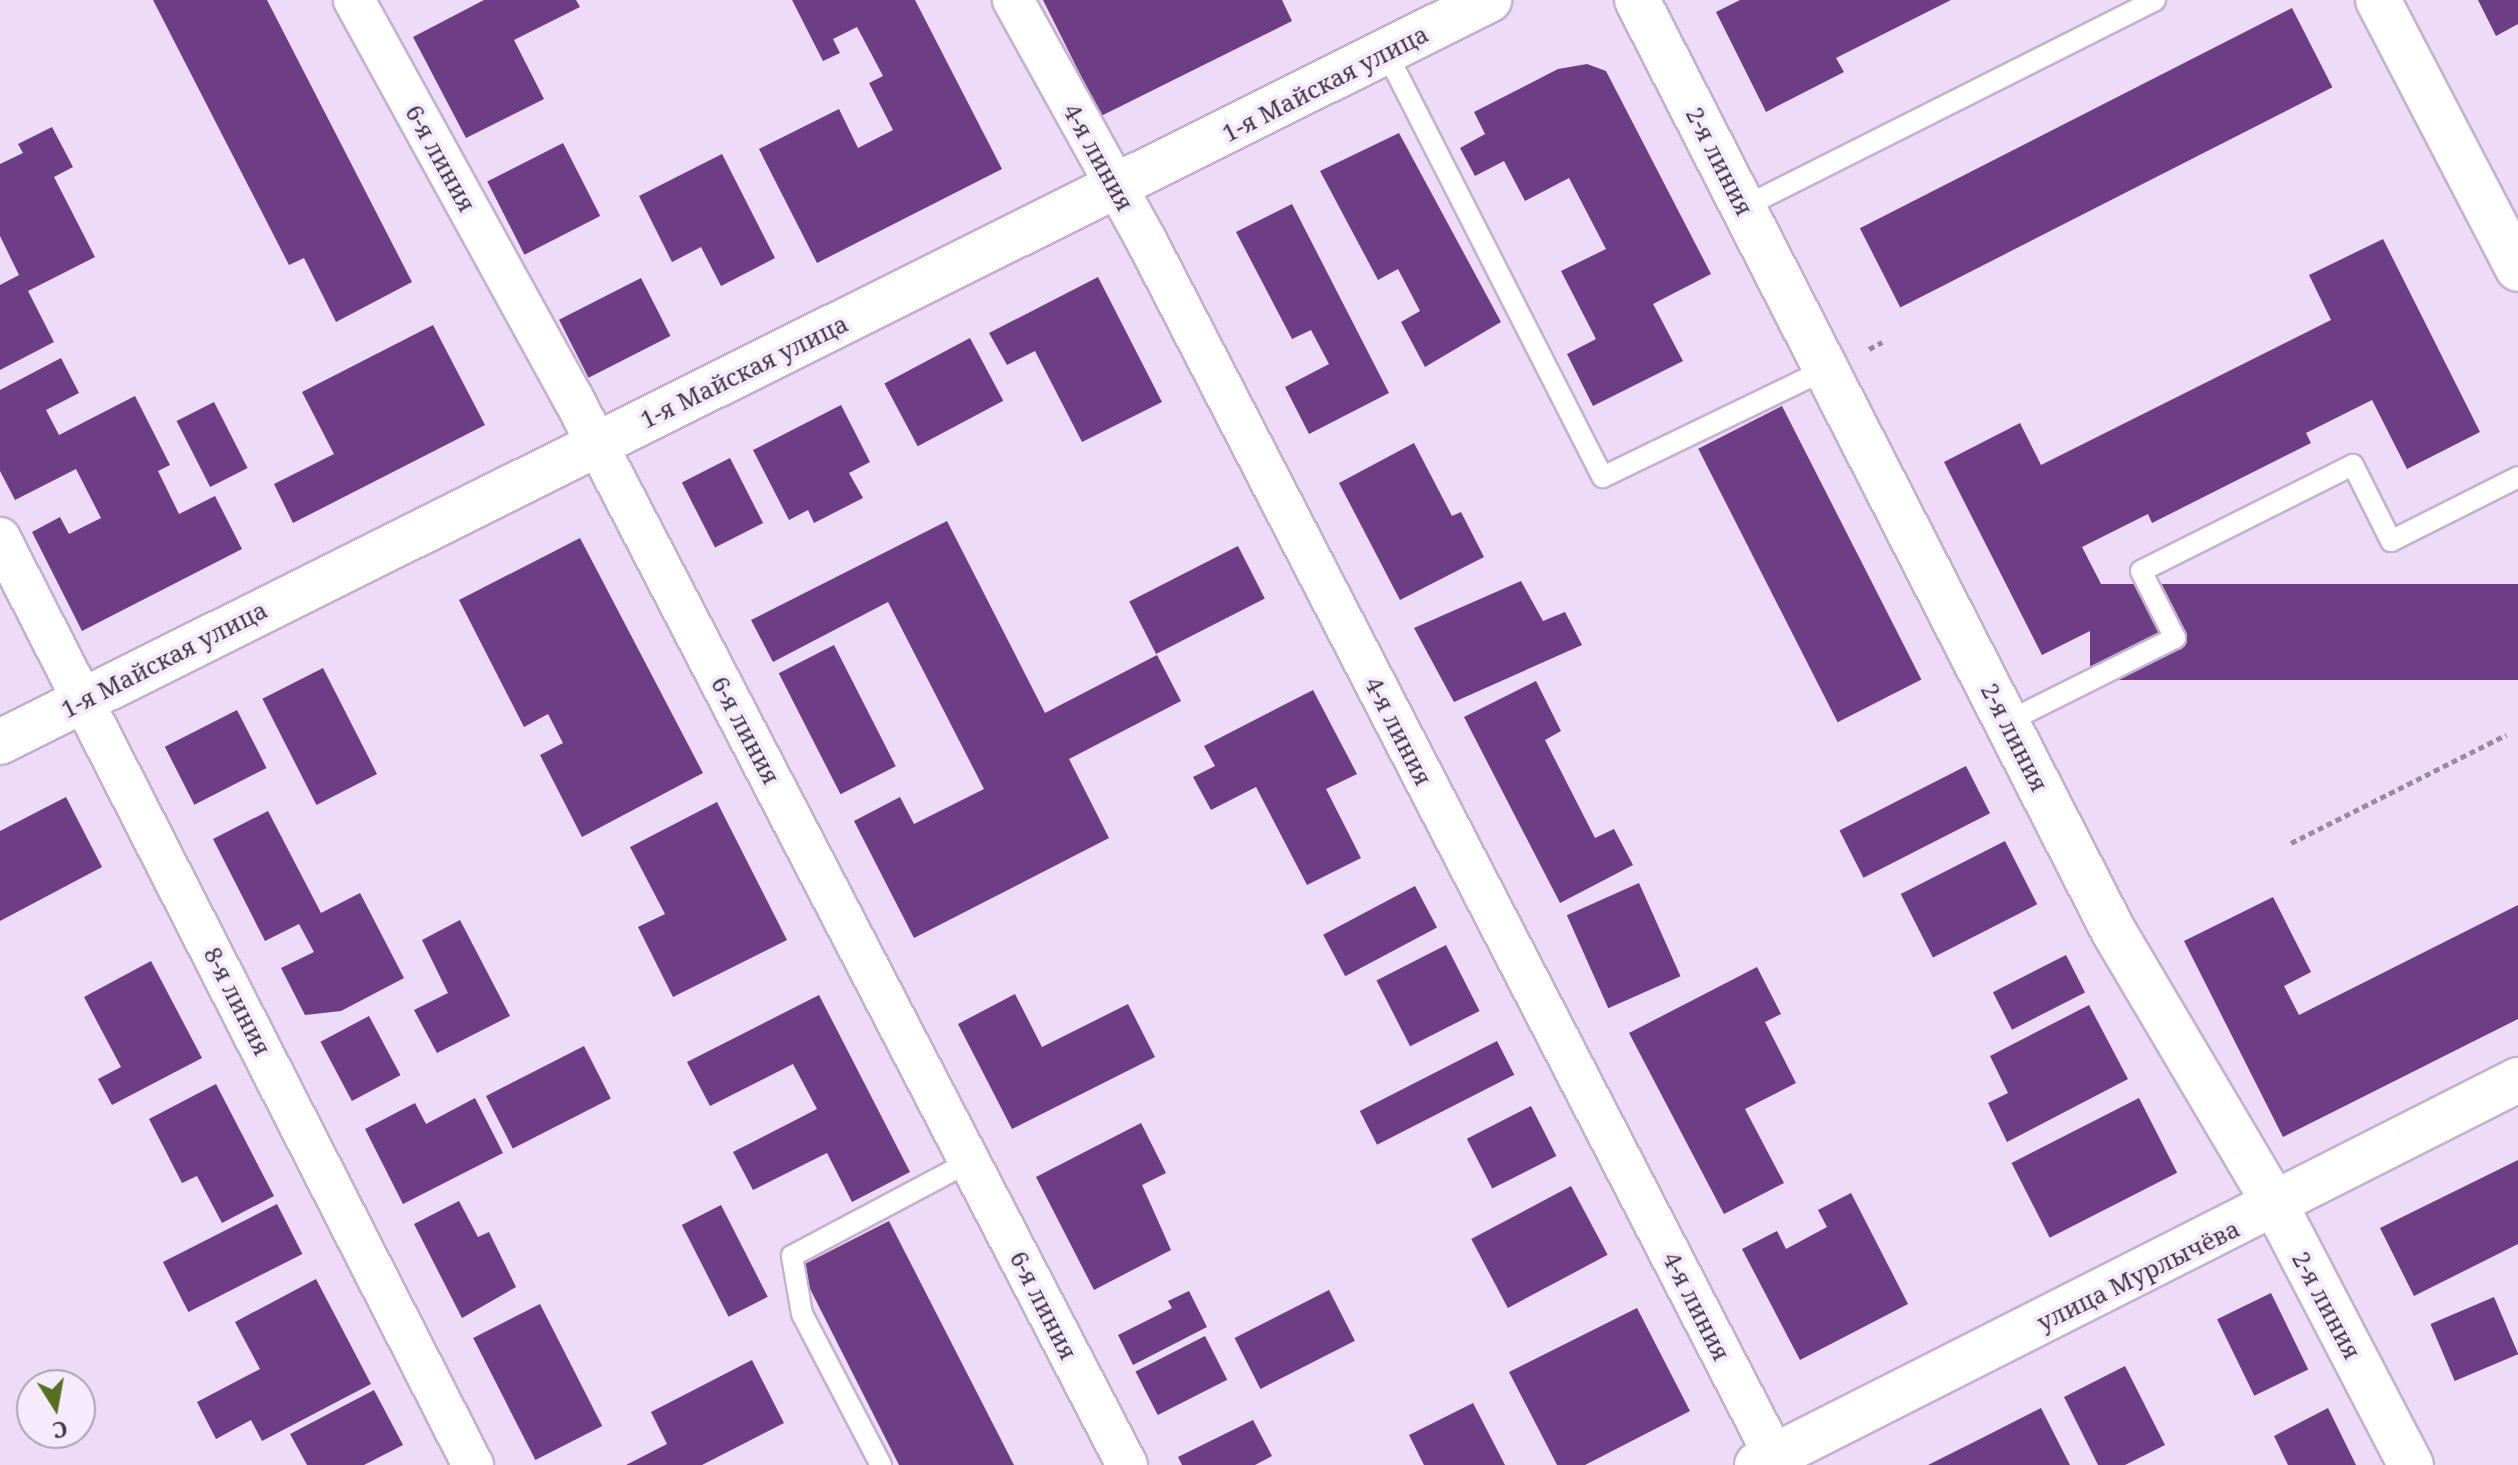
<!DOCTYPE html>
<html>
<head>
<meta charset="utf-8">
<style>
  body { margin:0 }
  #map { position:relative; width:2518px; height:1465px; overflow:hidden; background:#eddbf8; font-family:"Noto Serif",serif }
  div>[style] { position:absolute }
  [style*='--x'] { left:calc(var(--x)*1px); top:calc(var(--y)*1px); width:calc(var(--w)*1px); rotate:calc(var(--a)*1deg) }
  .building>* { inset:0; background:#6d3d85; transform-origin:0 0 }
  .path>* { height:5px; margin-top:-2.5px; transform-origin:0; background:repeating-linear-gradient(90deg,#988ba0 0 6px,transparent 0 10px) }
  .roads { filter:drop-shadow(2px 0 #c4b2cf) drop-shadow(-2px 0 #c4b2cf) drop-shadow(0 2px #c4b2cf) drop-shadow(0 -2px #c4b2cf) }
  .lane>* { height:20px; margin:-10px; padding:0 10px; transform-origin:10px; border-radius:10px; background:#fff }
  .street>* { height:40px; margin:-20px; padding:0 20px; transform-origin:20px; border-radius:20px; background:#fff }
  .secondary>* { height:44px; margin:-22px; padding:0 22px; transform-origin:22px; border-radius:22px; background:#fff }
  span { translate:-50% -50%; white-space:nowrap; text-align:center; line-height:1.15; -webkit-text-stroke:8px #f6ebfd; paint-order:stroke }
  .street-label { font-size:24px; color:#3f3743 }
  .north { position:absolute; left:16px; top:1369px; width:80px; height:80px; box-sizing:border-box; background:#f6ebfd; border:2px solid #ada3b3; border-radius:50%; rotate:169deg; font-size:22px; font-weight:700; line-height:32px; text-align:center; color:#3f3743 }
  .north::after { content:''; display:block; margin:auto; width:28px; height:36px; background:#566f21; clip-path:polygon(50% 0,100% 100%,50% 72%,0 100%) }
</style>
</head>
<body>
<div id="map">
  <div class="building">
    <i style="clip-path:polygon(153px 0,267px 0,412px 282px,336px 322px,304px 258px,289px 265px)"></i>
    <i style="clip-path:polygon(484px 0,576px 0,580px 7px,514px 40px,544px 99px,466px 138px,413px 37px)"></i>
    <i style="clip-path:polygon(792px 0,915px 0,1002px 169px,817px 263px,759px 149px,839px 109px,858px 148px,893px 130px,869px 83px,883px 76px,857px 27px,833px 39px,840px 53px,823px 61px)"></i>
    <i style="clip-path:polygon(1043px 0,1282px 0,1292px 21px,1101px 116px)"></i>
    <i style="clip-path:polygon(1740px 0,1951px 0,1836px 58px,1844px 72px,1766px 112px,1716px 12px)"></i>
    <i style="clip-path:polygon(2478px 0,2518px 0,2518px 24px,2496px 36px)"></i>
    <i style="left:2292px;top:8px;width:89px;height:485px;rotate:63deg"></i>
    <i style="clip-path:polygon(1587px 64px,1606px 71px,1711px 274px,1653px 304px,1683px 361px,1593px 406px,1567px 354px,1596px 339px,1561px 271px,1606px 249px,1569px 178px,1525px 201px,1504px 161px,1475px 176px,1460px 148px,1485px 134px,1474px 112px,1558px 69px)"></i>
    <i style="clip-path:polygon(52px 127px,73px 167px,54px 177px,95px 257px,28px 291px,54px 342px,0 370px,0 285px,19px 275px,0 236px,0 164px,23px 153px,18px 144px)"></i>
    <i style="clip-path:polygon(1399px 133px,1501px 322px,1425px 367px,1401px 322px,1420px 311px,1398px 269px,1378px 280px,1320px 171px)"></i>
    <i style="left:563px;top:143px;width:82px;height:85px;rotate:63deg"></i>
    <i style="clip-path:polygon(722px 154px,775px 258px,721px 286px,701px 247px,672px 262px,639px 196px)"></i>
    <i style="clip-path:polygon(1292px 204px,1389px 393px,1309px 434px,1285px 387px,1329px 364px,1311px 330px,1292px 339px,1236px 232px)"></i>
    <i style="clip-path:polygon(2383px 239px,2480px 432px,2407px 469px,2372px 400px,2306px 433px,2311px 443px,2152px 523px,2148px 514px,2082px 547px,2118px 617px,2042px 655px,1944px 462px,2020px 423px,2041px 465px,2331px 320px,2309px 275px)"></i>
    <i style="clip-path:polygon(1098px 277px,1162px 402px,1082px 442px,1035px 351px,1007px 365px,989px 333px)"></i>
    <i style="left:641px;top:278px;width:65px;height:92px;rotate:63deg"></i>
    <i style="clip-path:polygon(433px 325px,485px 425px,293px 523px,274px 484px,334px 454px,302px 392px)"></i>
    <i style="left:970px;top:338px;width:71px;height:97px;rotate:62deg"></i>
    <i style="clip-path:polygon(61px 358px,79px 393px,46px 410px,59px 435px,135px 396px,170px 465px,158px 471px,179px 514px,215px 496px,242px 549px,82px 631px,32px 532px,60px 517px,69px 534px,101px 518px,76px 469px,15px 500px,0 471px,0 390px)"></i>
    <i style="left:214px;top:402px;width:74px;height:42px;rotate:63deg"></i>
    <i style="clip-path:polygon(841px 405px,870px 462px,849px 473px,863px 498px,814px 523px,808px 510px,789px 520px,753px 450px)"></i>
    <i style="left:1782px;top:406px;width:307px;height:94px;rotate:63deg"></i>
    <i style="clip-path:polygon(1414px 443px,1452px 516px,1461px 512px,1484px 557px,1400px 600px,1339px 483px)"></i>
    <i style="left:730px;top:458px;width:73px;height:54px;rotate:63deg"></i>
    <i style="clip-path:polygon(947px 521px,1045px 713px,1157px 655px,1181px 701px,1069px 759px,1109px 838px,914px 938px,854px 821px,900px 797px,914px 824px,984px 789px,888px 602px,773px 662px,751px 620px)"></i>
    <i style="clip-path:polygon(580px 538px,703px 773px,582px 837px,540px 755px,563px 743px,548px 714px,524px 727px,459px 600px)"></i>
    <i style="left:1238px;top:546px;width:59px;height:122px;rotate:63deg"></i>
    <i style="clip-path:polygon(1521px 581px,1543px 621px,1565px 612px,1582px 645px,1454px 702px,1414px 628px)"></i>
    <i style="left:2518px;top:584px;width:96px;height:428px;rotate:90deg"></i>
    <i style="left:834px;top:645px;width:136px;height:62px;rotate:63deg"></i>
    <i style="left:323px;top:668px;width:119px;height:68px;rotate:63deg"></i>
    <i style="clip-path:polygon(1536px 681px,1561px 731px,1545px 740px,1595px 838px,1614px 829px,1633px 865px,1560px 903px,1464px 717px)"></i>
    <i style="clip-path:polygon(1313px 690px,1357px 774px,1326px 789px,1361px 858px,1307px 885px,1256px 787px,1211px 810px,1193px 777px,1215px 766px,1204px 746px)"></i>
    <i style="left:237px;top:710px;width:65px;height:81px;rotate:63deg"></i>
    <i style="left:1966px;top:766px;width:53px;height:142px;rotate:63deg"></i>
    <i style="clip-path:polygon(66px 797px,102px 867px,0 921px,0 831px)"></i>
    <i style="clip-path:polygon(717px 802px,787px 940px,673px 997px,638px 927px,665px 914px,630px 847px)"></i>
    <i style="clip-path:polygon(268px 811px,321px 913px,360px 893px,404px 978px,341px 1011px,305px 1015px,281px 968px,314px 952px,299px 924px,265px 941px,213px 839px)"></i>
    <i style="left:2005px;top:841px;width:71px;height:117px;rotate:63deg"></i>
    <i style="left:1639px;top:883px;width:102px;height:79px;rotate:66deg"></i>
    <i style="left:1415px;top:886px;width:47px;height:104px;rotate:62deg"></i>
    <i style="clip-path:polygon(2273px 897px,2311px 972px,2284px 986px,2299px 1015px,2518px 905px,2518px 1019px,2283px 1137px,2184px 941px)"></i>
    <i style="clip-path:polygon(460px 920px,510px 1016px,437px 1053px,414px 1010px,448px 993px,422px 940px)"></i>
    <i style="left:1446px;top:945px;width:74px;height:78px;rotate:63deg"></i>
    <i style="left:2066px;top:955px;width:42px;height:82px;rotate:63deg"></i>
    <i style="clip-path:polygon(151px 961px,202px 1058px,112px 1105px,98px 1079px,121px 1067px,84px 997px)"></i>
    <i style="clip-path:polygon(1757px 967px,1781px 1014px,1765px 1022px,1796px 1083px,1745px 1109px,1784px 1183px,1724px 1214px,1629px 1033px)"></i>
    <i style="clip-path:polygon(1015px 994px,1042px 1047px,1128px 1004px,1155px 1057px,1012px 1129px,958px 1024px)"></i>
    <i style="clip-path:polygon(819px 995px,910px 1172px,852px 1202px,827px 1153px,753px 1190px,733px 1152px,817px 1109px,793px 1064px,710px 1106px,687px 1062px)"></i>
    <i style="clip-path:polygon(2089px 1005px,2128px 1079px,2007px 1142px,1988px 1103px,2008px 1093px,1990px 1056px)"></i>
    <i style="left:369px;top:1016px;width:67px;height:55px;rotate:62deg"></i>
    <i style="left:1497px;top:1041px;width:38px;height:154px;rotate:63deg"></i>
    <i style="left:584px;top:1046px;width:59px;height:110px;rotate:63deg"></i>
    <i style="clip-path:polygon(216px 1084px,274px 1196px,222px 1223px,197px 1176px,182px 1183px,149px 1119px)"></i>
    <i style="clip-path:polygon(475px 1098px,503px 1153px,403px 1204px,365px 1129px,415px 1103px,426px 1124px)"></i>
    <i style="left:2139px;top:1098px;width:84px;height:143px;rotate:63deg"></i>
    <i style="left:1531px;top:1106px;width:56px;height:72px;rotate:63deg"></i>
    <i style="clip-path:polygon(1141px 1123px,1166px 1173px,1142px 1185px,1171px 1250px,1094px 1290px,1036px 1177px)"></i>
    <i style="clip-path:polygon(2518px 1160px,2518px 1244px,2414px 1296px,2380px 1228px)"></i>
    <i style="left:1571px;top:1186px;width:78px;height:113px;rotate:62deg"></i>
    <i style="clip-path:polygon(1851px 1193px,1908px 1304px,1800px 1360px,1742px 1249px,1777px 1231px,1786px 1249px,1827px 1227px,1818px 1210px)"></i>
    <i style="clip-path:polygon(459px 1201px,478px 1237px,489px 1232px,516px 1287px,462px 1318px,414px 1224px)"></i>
    <i style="left:277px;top:1204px;width:56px;height:128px;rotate:63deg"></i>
    <i style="left:721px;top:1205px;width:103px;height:44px;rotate:63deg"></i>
    <i style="clip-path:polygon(889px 1221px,1014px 1465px,899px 1465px,799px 1267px)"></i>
    <i style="clip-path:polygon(316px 1279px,371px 1384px,262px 1441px,251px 1420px,216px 1439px,197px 1402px,260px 1369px,235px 1322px)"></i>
    <i style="left:1329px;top:1290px;width:57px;height:106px;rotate:63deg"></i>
    <i style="clip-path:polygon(1189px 1291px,1207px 1327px,1133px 1365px,1118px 1335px,1172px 1308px,1168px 1301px)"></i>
    <i style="left:2271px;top:1293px;width:85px;height:60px;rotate:64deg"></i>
    <i style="left:2494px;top:1297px;width:62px;height:69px;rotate:67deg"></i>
    <i style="left:540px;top:1304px;width:137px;height:75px;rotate:63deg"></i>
    <i style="clip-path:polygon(1637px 1308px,1690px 1411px,1585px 1465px,1557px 1465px,1509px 1372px)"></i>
    <i style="left:1205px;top:1336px;width:49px;height:78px;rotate:63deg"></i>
    <i style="clip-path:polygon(752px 1360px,784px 1423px,702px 1465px,626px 1465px,667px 1444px,651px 1412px)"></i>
    <i style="clip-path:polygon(2125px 1366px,2165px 1445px,2125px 1465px,2098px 1465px,2064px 1397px)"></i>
    <i style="clip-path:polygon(374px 1390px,403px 1445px,364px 1465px,307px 1465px,290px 1434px)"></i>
    <i style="clip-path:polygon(1473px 1403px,1505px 1465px,1424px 1465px,1409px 1435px)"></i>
    <i style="clip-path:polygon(2041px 1408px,2070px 1465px,1928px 1465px,1980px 1439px)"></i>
    <i style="clip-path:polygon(2328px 1408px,2356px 1465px,2288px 1465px,2274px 1436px)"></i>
    <i style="clip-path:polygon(1253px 1420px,1272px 1456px,1255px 1465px,1182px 1465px,1178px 1457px)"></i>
  </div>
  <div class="path">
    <i style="--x:1869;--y:349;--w:15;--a:-28"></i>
    <i style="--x:2291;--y:843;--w:241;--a:-26.7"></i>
  </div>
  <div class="roads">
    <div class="lane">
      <i style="--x:1386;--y:52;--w:477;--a:63"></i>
      <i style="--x:1603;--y:477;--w:248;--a:-25.8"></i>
      <i style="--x:1744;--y:207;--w:460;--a:-26.7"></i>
      <i style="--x:2007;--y:722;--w:188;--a:-26.6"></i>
      <i style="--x:2175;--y:638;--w:75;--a:-116.9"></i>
      <i style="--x:2141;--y:571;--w:237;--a:-26.6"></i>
      <i style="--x:2353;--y:465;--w:85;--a:63.4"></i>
      <i style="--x:2391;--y:541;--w:142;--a:-26.7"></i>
      <i style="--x:881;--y:1465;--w:170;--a:-117.6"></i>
      <i style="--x:802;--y:1314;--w:59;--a:-99.8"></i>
      <i style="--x:792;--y:1256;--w:203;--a:-28"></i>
    </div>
    <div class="street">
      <i style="--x:354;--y:0;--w:454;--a:61.2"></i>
      <i style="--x:573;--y:398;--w:1202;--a:62.56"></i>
      <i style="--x:1013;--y:0;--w:274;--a:61"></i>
      <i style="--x:1146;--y:240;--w:1379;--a:62.67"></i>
      <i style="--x:0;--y:538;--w:1041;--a:62.97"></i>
    </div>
    <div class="secondary">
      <i style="--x:1637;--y:0;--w:1047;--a:62.9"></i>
      <i style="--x:2114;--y:932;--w:318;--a:59.4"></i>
      <i style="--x:2276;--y:1206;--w:292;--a:62.5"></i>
      <i style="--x:2378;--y:0;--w:303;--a:62.5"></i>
      <i style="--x:0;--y:742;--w:1664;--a:-26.49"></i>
      <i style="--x:1757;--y:1465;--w:853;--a:-26.84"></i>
    </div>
  </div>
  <div class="street-label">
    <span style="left:1325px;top:83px;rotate:-27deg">1-я Майская улица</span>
    <span style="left:1099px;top:157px;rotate:61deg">4-я линия</span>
    <span style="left:441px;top:158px;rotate:61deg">6-я линия</span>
    <span style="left:1720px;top:161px;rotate:63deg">2-я линия</span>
    <span style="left:744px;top:371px;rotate:-26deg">1-я Майская улица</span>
    <span style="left:164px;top:659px;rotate:-27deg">1-я Майская улица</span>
    <span style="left:746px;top:730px;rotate:62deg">6-я линия</span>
    <span style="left:1399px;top:731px;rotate:63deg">4-я линия</span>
    <span style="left:2015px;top:737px;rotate:63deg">2-я линия</span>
    <span style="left:238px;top:1001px;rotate:63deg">8-я линия</span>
    <span style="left:2138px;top:1275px;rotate:-26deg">улица Мурлычёва</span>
    <span style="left:1044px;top:1305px;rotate:63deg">6-я линия</span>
    <span style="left:2327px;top:1305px;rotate:62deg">2-я линия</span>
    <span style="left:1697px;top:1306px;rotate:63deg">4-я линия</span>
  </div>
  <div class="north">С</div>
</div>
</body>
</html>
